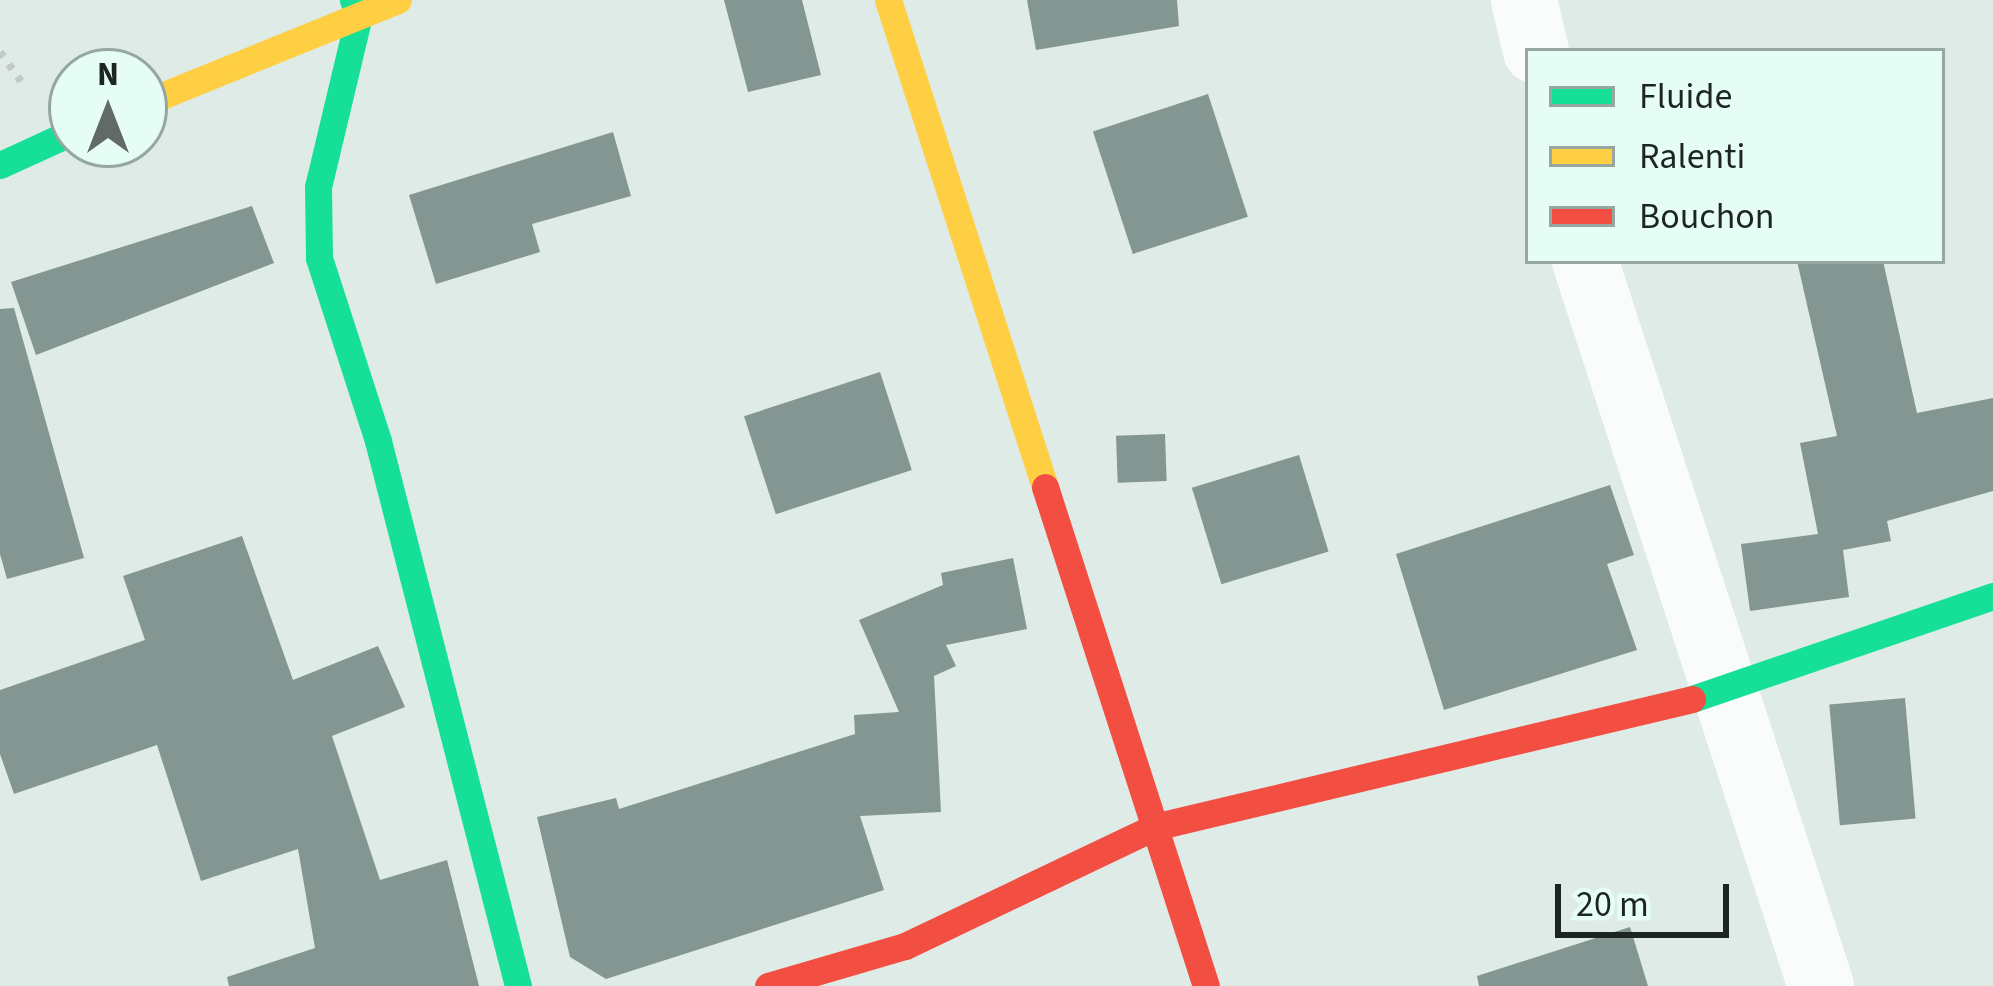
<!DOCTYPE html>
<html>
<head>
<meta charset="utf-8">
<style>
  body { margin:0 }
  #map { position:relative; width:1993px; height:986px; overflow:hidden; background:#deebe7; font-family:"Source Sans 3",sans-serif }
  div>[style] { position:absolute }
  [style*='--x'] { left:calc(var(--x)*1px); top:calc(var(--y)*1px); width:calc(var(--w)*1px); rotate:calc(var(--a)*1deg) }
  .building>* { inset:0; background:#839691; transform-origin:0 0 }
  .path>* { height:8px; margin-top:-4px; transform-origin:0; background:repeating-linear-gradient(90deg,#c4c9c7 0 6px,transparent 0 15px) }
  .street>* { height:66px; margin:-33px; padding:0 33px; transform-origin:33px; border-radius:33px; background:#fafcfb }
  .fast>* { height:27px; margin:-13.5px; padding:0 13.5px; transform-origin:13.5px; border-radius:13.5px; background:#16e098 }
  .slow>* { height:27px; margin:-13.5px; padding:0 13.5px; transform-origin:13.5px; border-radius:13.5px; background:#ffcf43 }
  .jam>* { height:27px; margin:-13.5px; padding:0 13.5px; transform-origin:13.5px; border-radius:13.5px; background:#f24e42 }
  span { translate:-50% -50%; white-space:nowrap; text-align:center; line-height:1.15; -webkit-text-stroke:12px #e6fdf5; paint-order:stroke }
  .legend { position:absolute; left:1525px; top:48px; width:420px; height:216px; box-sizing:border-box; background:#e6fdf5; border:3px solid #96a7a1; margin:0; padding:15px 21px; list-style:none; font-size:36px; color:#1d2522 }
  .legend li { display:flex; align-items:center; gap:24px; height:60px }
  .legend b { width:60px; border:3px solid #96a7a1 }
  .north { position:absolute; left:48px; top:48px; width:120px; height:120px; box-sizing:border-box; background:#e6fdf5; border:3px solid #96a7a1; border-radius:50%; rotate:0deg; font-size:33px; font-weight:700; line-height:48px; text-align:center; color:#1d2522 }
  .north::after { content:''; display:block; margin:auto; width:42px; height:54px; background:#616a67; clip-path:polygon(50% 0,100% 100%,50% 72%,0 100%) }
  .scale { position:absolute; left:1555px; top:884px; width:174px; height:54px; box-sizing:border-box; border:6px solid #1d2522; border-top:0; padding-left:15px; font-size:36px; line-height:42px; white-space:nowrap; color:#1d2522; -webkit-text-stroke:9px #e6fdf5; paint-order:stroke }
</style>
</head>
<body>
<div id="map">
  <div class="building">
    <i style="clip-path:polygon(724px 0,802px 0,821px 75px,748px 92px)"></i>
    <i style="clip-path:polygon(1027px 0,1177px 0,1179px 26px,1036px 50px)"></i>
    <i style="left:1208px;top:94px;width:129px;height:121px;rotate:72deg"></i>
    <i style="clip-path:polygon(613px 132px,631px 196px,532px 224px,540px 252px,436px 284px,409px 195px)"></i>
    <i style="clip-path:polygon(252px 206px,274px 263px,36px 355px,11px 282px)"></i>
    <i style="clip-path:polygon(1797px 261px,1883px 261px,1917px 413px,1993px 398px,1993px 491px,1887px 521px,1891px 541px,1843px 550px,1849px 597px,1750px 611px,1741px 544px,1818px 534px,1800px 443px,1837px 436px)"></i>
    <i style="clip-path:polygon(14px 308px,84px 558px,7px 579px,0 554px,0 309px)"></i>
    <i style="left:880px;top:372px;width:103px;height:143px;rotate:72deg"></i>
    <i style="left:1165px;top:434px;width:47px;height:49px;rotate:88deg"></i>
    <i style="left:1299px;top:455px;width:101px;height:112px;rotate:73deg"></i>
    <i style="clip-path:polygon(1610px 485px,1634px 555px,1607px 564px,1637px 650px,1444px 710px,1396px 554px)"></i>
    <i style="clip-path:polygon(242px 536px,293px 680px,378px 646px,405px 707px,332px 736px,380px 880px,447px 860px,479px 986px,229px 986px,227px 977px,315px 948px,298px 849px,201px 881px,157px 745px,14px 794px,0 754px,0 690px,145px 640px,123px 576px)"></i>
    <i style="clip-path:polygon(1013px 558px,1027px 629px,946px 645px,956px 666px,934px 676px,941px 812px,860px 816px,884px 890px,606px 979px,570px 957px,537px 817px,616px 798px,619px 809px,855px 734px,854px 715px,899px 712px,859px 620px,943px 585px,941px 573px)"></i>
    <i style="left:1905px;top:698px;width:121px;height:76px;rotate:85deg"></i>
    <i style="clip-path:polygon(1630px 927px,1648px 986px,1479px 986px,1477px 976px)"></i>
  </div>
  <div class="path">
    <i style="--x:0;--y:52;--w:43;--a:54.5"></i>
  </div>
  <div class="street">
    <i style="--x:1524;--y:0;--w:52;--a:76.8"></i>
    <i style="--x:1585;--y:261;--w:762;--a:71.97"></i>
  </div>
  <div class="fast">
    <i style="--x:353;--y:0;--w:16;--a:68"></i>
    <i style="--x:359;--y:15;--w:177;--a:103.4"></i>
    <i style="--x:318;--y:187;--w:71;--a:89.2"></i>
    <i style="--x:319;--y:258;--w:192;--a:72.1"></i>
    <i style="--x:378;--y:441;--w:563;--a:75.59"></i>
    <i style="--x:0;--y:165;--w:79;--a:-24.6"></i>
    <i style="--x:1692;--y:699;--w:318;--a:-18.9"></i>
  </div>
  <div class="slow">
    <i style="--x:888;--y:0;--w:512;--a:72.13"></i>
    <i style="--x:144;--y:103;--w:274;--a:-22.1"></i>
  </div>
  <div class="jam">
    <i style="--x:1045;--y:487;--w:524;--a:72.12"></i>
    <i style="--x:768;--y:986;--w:143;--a:-16.3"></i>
    <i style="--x:905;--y:946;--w:276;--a:-25.5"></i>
    <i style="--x:1154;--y:827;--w:553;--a:-13.38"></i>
  </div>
  <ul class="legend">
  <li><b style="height:15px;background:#16e098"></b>Fluide</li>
  <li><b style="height:15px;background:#ffcf43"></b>Ralenti</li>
  <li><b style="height:15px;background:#f24e42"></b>Bouchon</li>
  </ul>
  <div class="north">N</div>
  <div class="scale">20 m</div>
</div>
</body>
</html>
